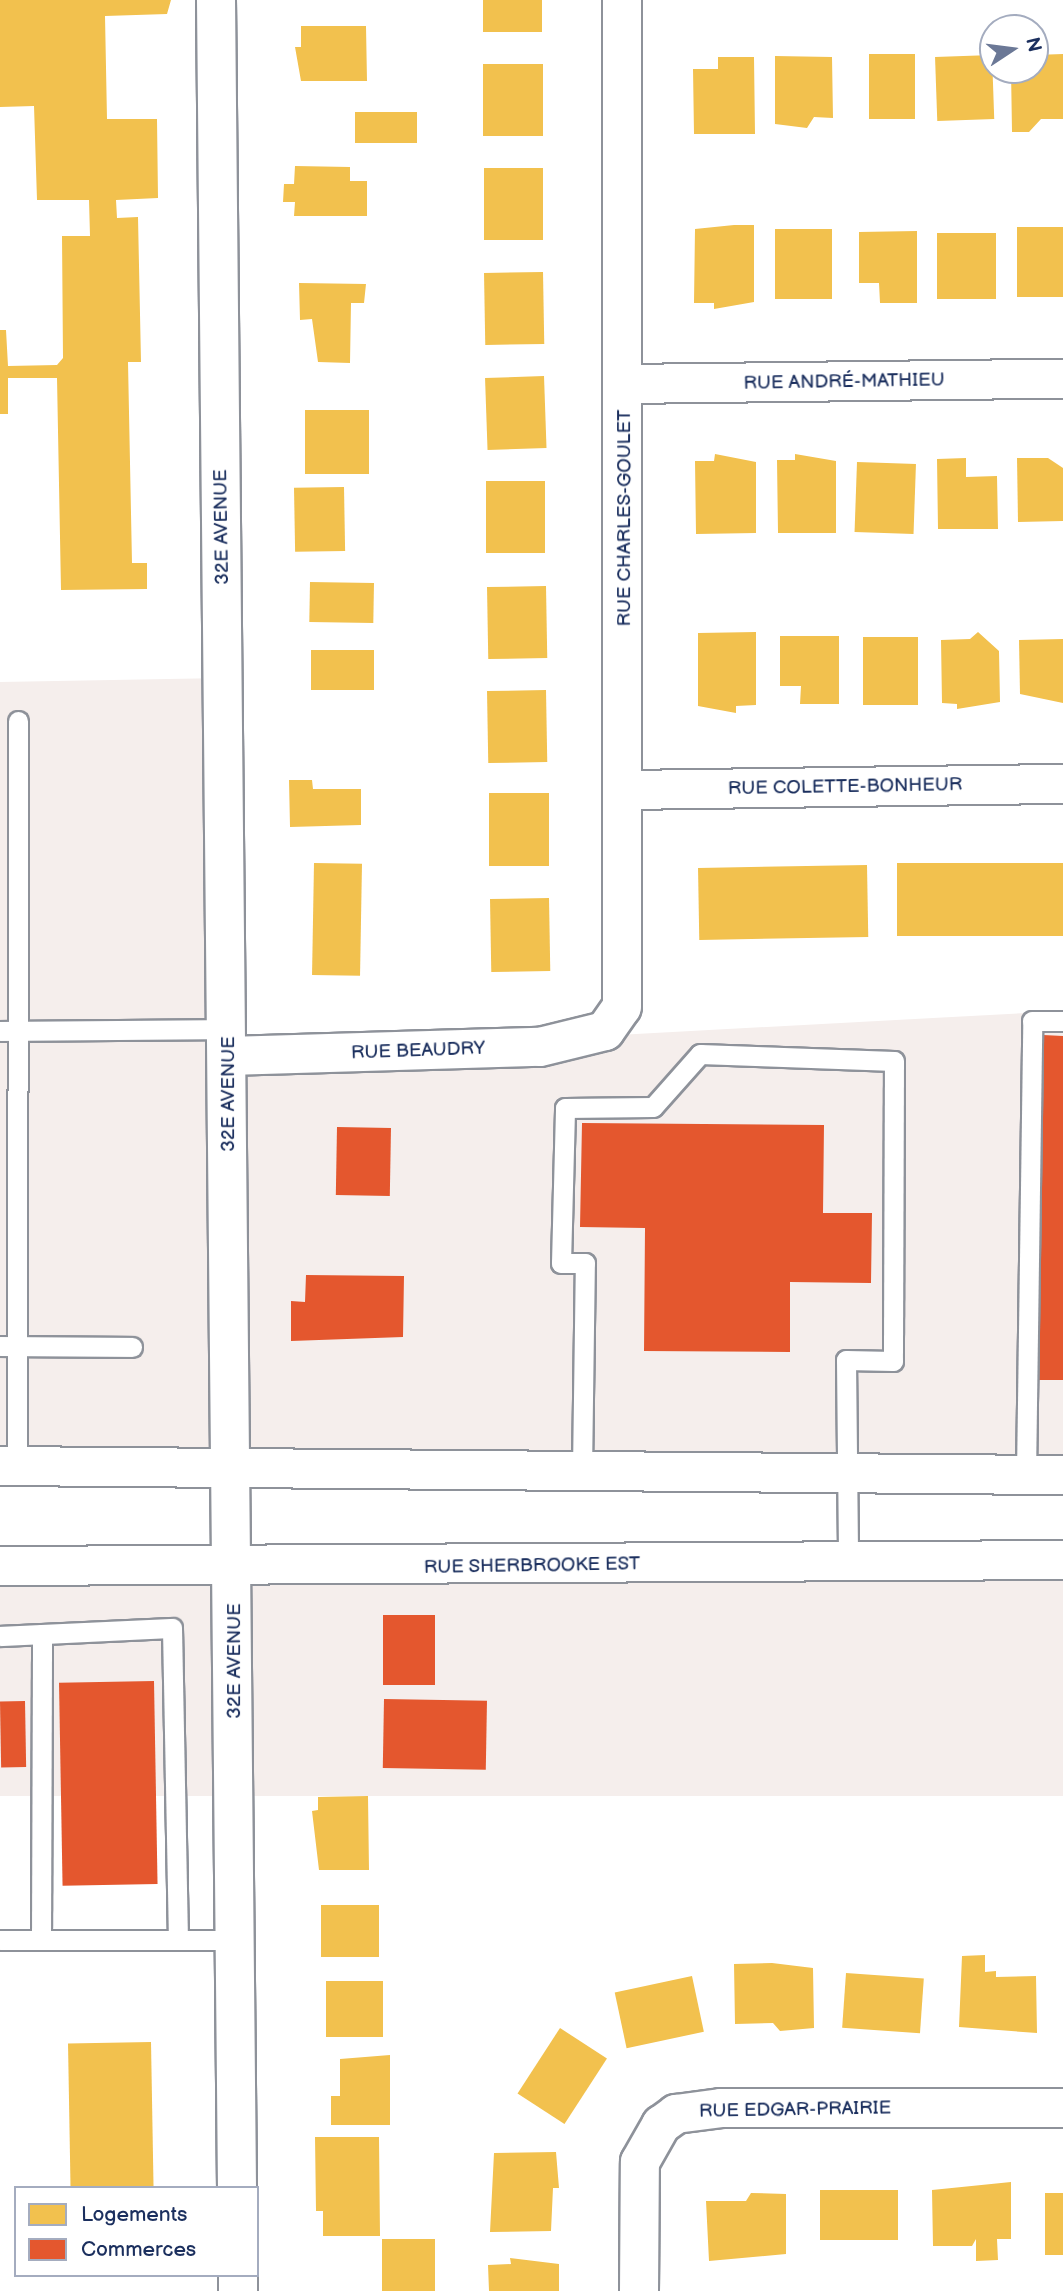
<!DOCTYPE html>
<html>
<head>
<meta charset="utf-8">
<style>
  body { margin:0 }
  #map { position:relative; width:1063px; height:2291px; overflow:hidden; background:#fff; font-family:"Balsamiq Sans",sans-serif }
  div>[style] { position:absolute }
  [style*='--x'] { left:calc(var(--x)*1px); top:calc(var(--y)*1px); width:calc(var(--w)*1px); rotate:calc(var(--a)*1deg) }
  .built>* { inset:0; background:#f5eeec; transform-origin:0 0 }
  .homes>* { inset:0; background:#f2c14e; transform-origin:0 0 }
  .shops>* { inset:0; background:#e4572e; transform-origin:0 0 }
  .roads { filter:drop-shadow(2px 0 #8e929a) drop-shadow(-2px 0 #8e929a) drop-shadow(0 2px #8e929a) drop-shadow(0 -2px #8e929a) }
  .service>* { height:19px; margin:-9.5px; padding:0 9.5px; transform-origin:9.5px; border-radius:9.5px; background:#fff }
  .minor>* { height:38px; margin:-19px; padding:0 19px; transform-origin:19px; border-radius:19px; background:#fff }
  .tertiary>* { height:38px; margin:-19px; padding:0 19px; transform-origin:19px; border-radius:19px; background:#fff }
  .primary>* { height:38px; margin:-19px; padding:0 19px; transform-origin:19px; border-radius:19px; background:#fff }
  span { translate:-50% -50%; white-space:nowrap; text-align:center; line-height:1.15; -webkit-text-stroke:7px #fff; paint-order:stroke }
  .street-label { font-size:19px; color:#1b2f5e }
  .legend { position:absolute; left:14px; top:2186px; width:245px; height:91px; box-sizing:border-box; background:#fff; border:2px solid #a4acbf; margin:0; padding:9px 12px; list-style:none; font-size:21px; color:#1b2f5e }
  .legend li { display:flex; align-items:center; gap:14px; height:35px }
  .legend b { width:35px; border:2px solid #a4acbf }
  .north { position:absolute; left:979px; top:14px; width:70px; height:70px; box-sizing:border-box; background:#fff; border:2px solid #a4acbf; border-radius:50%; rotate:77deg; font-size:19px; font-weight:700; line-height:28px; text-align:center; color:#1b2f5e }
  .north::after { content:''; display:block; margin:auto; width:24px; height:32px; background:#6b7896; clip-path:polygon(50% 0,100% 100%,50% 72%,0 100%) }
</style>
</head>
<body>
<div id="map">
  <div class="built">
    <i style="clip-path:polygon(224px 678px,228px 1056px,1063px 1011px,1063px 1475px,0 1464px,0 682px)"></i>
    <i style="left:0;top:1548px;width:1063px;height:248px"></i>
  </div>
  <div class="homes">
    <i style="clip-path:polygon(0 0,171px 0,167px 14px,105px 16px,107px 119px,157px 119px,158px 198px,116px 200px,117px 218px,138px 217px,141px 362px,128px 362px,132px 563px,147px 563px,147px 589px,61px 590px,57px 378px,8px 378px,8px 414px,0 414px,0 330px,6px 330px,8px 366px,57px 365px,63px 358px,62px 236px,90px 236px,89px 200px,37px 200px,34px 106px,0 107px)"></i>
    <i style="left:483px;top:0;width:59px;height:32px"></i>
    <i style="clip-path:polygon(301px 26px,366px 26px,367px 81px,301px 81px,295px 47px,301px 47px)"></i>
    <i style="left:869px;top:54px;width:46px;height:65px"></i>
    <i style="clip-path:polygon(1063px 54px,1063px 119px,1041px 119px,1029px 132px,1012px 132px,1011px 70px,1035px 70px,1035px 55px)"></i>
    <i style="left:992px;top:55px;width:64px;height:57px;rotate:88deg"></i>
    <i style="clip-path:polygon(775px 56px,832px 57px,833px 118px,814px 117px,807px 128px,775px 124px)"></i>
    <i style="clip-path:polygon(718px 57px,754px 57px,755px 134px,694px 134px,693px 69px,718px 69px)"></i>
    <i style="left:483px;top:64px;width:60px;height:72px"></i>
    <i style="left:355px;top:112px;width:62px;height:31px"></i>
    <i style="clip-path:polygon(295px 166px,350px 167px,350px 181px,367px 181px,367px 216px,294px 216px,295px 202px,283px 202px,284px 184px,294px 184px)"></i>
    <i style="left:543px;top:168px;width:72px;height:59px;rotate:90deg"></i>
    <i style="clip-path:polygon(734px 225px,754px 225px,754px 302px,714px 309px,714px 303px,694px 303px,695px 229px)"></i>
    <i style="left:1017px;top:227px;width:46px;height:70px"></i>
    <i style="left:775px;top:229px;width:57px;height:70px"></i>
    <i style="clip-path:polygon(917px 231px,917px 303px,880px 303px,879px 283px,859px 283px,859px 232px)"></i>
    <i style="left:996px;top:233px;width:66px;height:59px;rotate:90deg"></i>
    <i style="left:543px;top:272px;width:72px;height:59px;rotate:89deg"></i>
    <i style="clip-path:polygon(299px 283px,366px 284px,364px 303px,351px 303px,350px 363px,318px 362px,312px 319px,300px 320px)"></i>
    <i style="left:544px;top:376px;width:72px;height:59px;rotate:88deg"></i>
    <i style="left:305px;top:410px;width:64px;height:64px"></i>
    <i style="clip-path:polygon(715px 454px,756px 462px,756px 533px,696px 534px,695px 461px,714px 461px)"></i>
    <i style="clip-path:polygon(795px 454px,836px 461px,836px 533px,778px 533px,777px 460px,795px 460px)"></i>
    <i style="clip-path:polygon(966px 458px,966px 477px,997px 476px,998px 529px,938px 529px,937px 459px)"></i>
    <i style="clip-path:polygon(1017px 458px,1048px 458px,1063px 468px,1063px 521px,1018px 522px)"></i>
    <i style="left:857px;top:462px;width:59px;height:70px;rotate:2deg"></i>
    <i style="left:486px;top:481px;width:59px;height:72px"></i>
    <i style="left:344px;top:487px;width:64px;height:50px;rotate:89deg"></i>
    <i style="left:310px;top:582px;width:64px;height:40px;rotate:1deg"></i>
    <i style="left:546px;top:586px;width:72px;height:59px;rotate:89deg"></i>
    <i style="clip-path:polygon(756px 632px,756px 705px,736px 706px,736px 713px,698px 706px,698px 633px)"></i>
    <i style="clip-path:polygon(978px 632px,999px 651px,1000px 702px,957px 709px,957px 704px,942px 703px,941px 640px,970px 639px)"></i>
    <i style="clip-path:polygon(780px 636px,839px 636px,839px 704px,800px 704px,801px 686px,780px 686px)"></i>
    <i style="left:918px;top:637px;width:68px;height:55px;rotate:90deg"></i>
    <i style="clip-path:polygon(1063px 639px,1063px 703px,1020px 694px,1019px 640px)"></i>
    <i style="left:374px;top:650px;width:40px;height:63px;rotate:90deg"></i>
    <i style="left:546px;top:690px;width:72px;height:59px;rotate:89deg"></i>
    <i style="clip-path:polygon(289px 780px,312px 780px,313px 789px,361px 789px,361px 825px,290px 827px)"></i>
    <i style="left:549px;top:793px;width:73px;height:60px;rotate:90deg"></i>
    <i style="left:314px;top:863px;width:48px;height:112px;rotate:1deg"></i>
    <i style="left:1063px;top:863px;width:73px;height:166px;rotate:90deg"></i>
    <i style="left:867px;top:865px;width:72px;height:169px;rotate:89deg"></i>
    <i style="left:549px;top:898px;width:73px;height:59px;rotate:89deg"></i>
    <i style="clip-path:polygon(368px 1796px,369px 1870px,319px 1870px,312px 1811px,318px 1810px,318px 1797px)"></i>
    <i style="left:321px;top:1905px;width:58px;height:52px"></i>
    <i style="clip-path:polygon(985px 1955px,985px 1972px,996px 1971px,996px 1977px,1036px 1976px,1037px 2033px,959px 2027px,962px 1956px)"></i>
    <i style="clip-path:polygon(772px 1963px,813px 1968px,814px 2028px,780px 2031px,773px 2023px,735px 2024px,734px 1964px)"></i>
    <i style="left:846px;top:1973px;width:78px;height:55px;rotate:4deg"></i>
    <i style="left:692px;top:1976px;width:57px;height:79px;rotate:78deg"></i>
    <i style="left:326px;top:1981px;width:57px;height:56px"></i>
    <i style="left:560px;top:2028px;width:56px;height:78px;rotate:33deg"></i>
    <i style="left:151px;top:2042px;width:146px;height:83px;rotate:89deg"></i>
    <i style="clip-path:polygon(390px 2055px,390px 2125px,331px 2125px,331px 2096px,340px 2096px,340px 2059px)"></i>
    <i style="clip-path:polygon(315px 2137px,379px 2137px,380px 2236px,323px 2236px,323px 2211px,316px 2211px)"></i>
    <i style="clip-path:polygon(556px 2152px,559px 2188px,553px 2188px,551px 2231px,490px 2232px,494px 2153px)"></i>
    <i style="clip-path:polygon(1011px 2182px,1011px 2239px,997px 2239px,998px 2260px,976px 2261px,976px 2239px,972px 2246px,933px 2246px,932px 2190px)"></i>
    <i style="left:898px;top:2190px;width:50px;height:78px;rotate:90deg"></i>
    <i style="clip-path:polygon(751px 2193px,786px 2194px,786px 2254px,709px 2261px,706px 2201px,746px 2201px)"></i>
    <i style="left:1063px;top:2193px;width:62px;height:18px;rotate:90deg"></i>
    <i style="left:382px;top:2239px;width:53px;height:52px"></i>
    <i style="clip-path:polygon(510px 2258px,559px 2264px,559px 2291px,489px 2291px,488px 2265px,511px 2264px)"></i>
  </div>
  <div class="shops">
    <i style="clip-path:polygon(1043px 1035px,1063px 1036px,1063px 1380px,1039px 1380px)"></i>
    <i style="clip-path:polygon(582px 1123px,824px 1125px,823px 1213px,872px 1213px,871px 1283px,790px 1282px,790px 1352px,644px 1351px,645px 1228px,580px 1227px)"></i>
    <i style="left:337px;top:1127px;width:54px;height:68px;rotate:1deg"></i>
    <i style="clip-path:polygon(306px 1275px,404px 1276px,403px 1337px,291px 1341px,291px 1301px,305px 1302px)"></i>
    <i style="left:383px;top:1615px;width:52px;height:70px"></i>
    <i style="left:154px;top:1681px;width:203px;height:95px;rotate:89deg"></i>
    <i style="left:384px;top:1699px;width:103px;height:69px;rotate:1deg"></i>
    <i style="left:25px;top:1701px;width:66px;height:25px;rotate:89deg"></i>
  </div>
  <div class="roads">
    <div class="service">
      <i style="--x:0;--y:1031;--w:228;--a:-0.5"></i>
      <i style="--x:0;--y:1346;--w:132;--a:0.4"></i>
      <i style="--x:17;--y:1466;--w:745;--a:-89.92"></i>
      <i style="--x:582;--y:1470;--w:207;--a:-89.2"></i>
      <i style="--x:585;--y:1263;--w:24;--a:180"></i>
      <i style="--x:561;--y:1263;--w:155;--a:-88.5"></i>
      <i style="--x:565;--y:1108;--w:88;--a:-0.7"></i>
      <i style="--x:653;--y:1107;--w:71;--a:-48.4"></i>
      <i style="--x:700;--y:1054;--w:194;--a:2.1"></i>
      <i style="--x:894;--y:1061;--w:300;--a:90.2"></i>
      <i style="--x:893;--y:1361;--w:47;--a:-178.8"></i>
      <i style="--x:846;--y:1360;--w:202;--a:89.4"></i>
      <i style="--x:1026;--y:1475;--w:454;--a:-89.2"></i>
      <i style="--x:1032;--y:1021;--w:31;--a:0"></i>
      <i style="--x:0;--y:1636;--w:172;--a:-2.7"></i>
      <i style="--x:172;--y:1628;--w:312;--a:88.9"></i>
      <i style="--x:0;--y:1940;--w:235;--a:0"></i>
      <i style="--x:41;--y:1940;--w:306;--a:-89.8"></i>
    </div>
    <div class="minor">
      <i style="--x:624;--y:384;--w:439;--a:-0.7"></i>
      <i style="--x:626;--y:790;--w:437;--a:-0.8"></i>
      <i style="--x:228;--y:1056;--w:312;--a:-1.7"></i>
      <i style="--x:540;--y:1047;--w:67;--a:-13.8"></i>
      <i style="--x:605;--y:1031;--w:29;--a:-55"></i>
      <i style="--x:622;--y:1007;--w:1007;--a:-90"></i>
      <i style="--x:639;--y:2291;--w:129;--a:-89.6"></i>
      <i style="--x:640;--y:2162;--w:43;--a:-60.4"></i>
      <i style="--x:661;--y:2125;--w:19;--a:-36"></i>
      <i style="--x:676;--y:2114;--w:45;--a:-7.6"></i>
      <i style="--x:721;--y:2108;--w:342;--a:0"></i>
    </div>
    <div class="tertiary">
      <i style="--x:216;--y:0;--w:2188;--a:89.45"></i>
      <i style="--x:238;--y:2275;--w:16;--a:90"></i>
    </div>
    <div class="primary">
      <i style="--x:0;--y:1466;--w:1063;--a:0.49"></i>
      <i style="--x:0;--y:1566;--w:1063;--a:-0.32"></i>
    </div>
  </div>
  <div class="street-label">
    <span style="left:844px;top:382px;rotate:-1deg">RUE ANDRÉ-MATHIEU</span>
    <span style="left:625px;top:518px;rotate:-90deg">RUE CHARLES-GOULET</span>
    <span style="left:222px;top:527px;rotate:-91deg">32E AVENUE</span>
    <span style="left:845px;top:787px;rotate:-1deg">RUE COLETTE-BONHEUR</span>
    <span style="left:418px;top:1051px;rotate:-2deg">RUE BEAUDRY</span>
    <span style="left:229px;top:1094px;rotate:-90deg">32E AVENUE</span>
    <span style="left:532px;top:1566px;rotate:-1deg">RUE SHERBROOKE EST</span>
    <span style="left:235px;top:1661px;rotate:-90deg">32E AVENUE</span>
    <span style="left:795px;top:2110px;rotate:-1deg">RUE EDGAR-PRAIRIE</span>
  </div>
  <ul class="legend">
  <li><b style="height:19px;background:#f2c14e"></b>Logements</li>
  <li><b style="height:19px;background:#e4572e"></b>Commerces</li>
  </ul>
  <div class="north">N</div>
</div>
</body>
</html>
